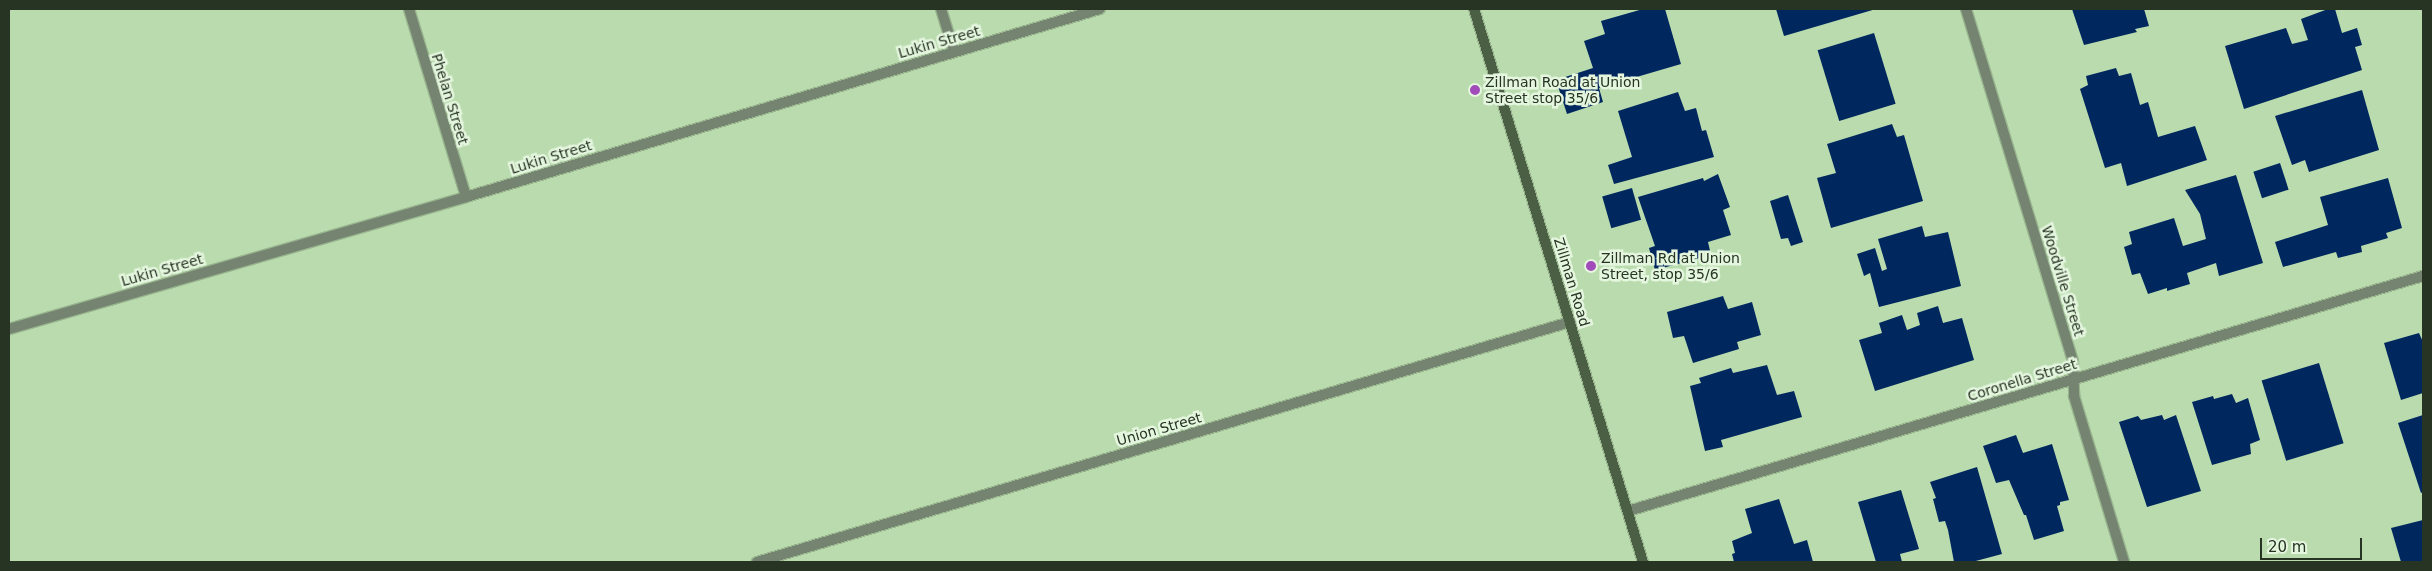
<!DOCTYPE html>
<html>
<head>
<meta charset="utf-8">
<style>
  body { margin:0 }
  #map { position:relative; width:2432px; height:571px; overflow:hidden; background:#b9dbae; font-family:"DejaVu Sans",sans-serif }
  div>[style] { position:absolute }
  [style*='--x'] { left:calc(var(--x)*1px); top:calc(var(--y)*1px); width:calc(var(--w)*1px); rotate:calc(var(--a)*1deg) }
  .building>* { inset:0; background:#00285f; transform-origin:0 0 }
  .roads { filter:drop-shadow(1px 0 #99b68f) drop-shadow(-1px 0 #99b68f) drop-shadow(0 1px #99b68f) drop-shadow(0 -1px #99b68f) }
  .street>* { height:10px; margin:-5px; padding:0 5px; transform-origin:5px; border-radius:5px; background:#758371 }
  .secondary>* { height:10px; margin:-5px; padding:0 5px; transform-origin:5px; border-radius:5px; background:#4b5f45 }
  .dots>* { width:14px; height:14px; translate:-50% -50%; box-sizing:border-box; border:2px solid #e5f6df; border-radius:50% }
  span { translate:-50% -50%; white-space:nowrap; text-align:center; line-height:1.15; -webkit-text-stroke:5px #e5f6df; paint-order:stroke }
  .street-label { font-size:14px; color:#273423 }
  .poi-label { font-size:14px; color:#273423 }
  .left { translate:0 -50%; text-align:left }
  .frame { position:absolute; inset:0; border:10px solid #273423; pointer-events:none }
  .scale { position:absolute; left:2260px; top:538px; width:102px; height:22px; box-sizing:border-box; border:2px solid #273423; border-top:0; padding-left:6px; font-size:15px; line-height:18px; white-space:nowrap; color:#273423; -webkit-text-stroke:4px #e5f6df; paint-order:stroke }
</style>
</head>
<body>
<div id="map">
  <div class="building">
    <i style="clip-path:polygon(1643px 9px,1665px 9px,1681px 64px,1599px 88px,1603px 102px,1567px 114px,1556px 80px,1593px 68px,1584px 41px,1605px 34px,1601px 21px)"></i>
    <i style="clip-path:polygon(1776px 9px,1876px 9px,1784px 36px)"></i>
    <i style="clip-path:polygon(2072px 9px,2144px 9px,2149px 26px,2135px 29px,2137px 32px,2084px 45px)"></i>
    <i style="clip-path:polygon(2328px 9px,2335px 9px,2342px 33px,2357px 28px,2362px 45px,2355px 47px,2362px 70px,2244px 109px,2225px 46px,2286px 28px,2292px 44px,2308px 40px,2301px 19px)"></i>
    <i style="left:1874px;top:33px;width:74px;height:59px;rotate:73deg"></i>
    <i style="clip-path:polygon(2116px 68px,2119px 76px,2131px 73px,2140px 105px,2148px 102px,2158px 137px,2195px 126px,2207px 160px,2127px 186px,2121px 163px,2105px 168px,2080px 89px,2088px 85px,2086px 76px)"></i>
    <i style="clip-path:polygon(2362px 90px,2379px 150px,2309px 172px,2305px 160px,2292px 165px,2275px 116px)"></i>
    <i style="clip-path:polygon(1678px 92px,1685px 111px,1696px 108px,1702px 131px,1706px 130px,1714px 157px,1614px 184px,1608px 165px,1632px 157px,1618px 111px)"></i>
    <i style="clip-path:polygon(1892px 124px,1897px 137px,1904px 135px,1923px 201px,1831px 228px,1817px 178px,1836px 173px,1827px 144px)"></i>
    <i style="left:2280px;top:163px;width:28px;height:28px;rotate:72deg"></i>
    <i style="clip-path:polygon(1718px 174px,1730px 207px,1723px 210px,1731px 235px,1708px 242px,1711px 255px,1655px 270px,1649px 248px,1655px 246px,1638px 197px,1703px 178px,1704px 181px)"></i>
    <i style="clip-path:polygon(2236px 175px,2263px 263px,2219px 276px,2216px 263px,2187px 273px,2190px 284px,2167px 291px,2167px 288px,2148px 294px,2140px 273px,2132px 275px,2124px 247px,2132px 244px,2129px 232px,2174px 218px,2183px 246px,2206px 239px,2200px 214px,2185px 190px)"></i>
    <i style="clip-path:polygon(2388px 178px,2402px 228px,2386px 233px,2388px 238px,2361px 246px,2362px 252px,2338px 258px,2336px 252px,2283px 267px,2275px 242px,2328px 225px,2320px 197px)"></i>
    <i style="left:1632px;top:188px;width:33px;height:31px;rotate:74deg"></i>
    <i style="clip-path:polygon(1788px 195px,1803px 242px,1791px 246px,1788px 238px,1781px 239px,1770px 201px)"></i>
    <i style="clip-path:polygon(1922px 226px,1925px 237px,1948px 232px,1961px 286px,1879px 307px,1870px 273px,1864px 276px,1857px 254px,1875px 248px,1882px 271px,1887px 269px,1878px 239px)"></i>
    <i style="clip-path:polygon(1723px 296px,1728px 309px,1752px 302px,1761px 335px,1737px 342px,1739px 349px,1693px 363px,1684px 336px,1673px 338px,1667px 312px)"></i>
    <i style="clip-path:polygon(1938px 306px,1943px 323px,1962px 318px,1974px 360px,1875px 391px,1859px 340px,1882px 333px,1879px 323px,1902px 315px,1907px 330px,1920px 325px,1917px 313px)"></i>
    <i style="clip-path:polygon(2419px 333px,2423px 342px,2423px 393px,2401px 400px,2384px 343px)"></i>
    <i style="left:2319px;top:363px;width:84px;height:60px;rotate:73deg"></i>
    <i style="clip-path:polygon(1767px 365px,1777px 395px,1794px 391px,1802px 417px,1721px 440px,1723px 447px,1705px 451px,1690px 386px,1701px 383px,1699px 378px,1731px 368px,1733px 373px)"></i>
    <i style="clip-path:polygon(2232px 394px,2236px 403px,2248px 398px,2260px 440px,2250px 444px,2251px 454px,2212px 465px,2192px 402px,2213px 396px,2214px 399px)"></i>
    <i style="clip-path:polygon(2162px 415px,2164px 420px,2176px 415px,2201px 491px,2147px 507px,2119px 422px,2138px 416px,2141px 420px)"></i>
    <i style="clip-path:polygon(2423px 415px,2423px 492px,2421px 493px,2398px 423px)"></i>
    <i style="clip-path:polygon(2016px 435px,2023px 453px,2052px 444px,2069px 500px,2060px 502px,2060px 505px,2057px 506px,2064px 531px,2034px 540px,2026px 515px,2024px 515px,2009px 480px,1996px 483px,1983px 446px)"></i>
    <i style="clip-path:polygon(1977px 467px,2002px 554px,1972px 562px,1954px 562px,1948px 530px,1945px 521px,1939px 522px,1933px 499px,1936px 498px,1930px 482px)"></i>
    <i style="clip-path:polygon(1901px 490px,1919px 549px,1900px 554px,1902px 562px,1876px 562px,1858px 502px)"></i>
    <i style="clip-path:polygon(1779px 499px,1794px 544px,1807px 540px,1813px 562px,1734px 562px,1732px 554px,1735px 553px,1732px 541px,1752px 533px,1745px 509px)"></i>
    <i style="clip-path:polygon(2423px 520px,2423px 562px,2401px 562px,2391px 528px)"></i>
  </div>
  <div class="roads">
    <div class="street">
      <i style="--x:409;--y:9;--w:196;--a:73.1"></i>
      <i style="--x:941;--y:9;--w:44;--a:72.8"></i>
      <i style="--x:1966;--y:9;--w:368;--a:73.1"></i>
      <i style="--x:2073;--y:361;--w:35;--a:88"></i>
      <i style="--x:2074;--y:396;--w:173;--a:73.2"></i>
      <i style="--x:9;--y:329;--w:476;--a:-16.1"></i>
      <i style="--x:466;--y:197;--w:661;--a:-16.52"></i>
      <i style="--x:1628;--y:511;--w:829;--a:-16.47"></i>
      <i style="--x:757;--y:562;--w:848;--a:-16.45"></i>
    </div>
    <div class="secondary">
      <i style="--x:1474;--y:9;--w:578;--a:73.01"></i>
    </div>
  </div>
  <div class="dots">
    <i style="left:1475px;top:90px;background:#a14cba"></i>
    <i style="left:1591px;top:266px;background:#a14cba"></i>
  </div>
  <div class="street-label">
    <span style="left:939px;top:42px;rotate:-16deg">Lukin Street</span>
    <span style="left:450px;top:99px;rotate:73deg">Phelan Street</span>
    <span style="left:551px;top:157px;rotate:-17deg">Lukin Street</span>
    <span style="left:162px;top:270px;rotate:-16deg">Lukin Street</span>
    <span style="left:2063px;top:281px;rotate:73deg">Woodville Street</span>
    <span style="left:1572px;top:282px;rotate:73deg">Zillman Road</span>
    <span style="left:2022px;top:380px;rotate:-17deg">Coronella Street</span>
    <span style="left:1159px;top:429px;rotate:-16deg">Union Street</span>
  </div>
  <div class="poi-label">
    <span class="left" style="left:1485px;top:90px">Zillman Road at Union<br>Street stop 35/6</span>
    <span class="left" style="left:1601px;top:266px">Zillman Rd at Union<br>Street, stop 35/6</span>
  </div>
  <div class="frame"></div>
  <div class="scale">20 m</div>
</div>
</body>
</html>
